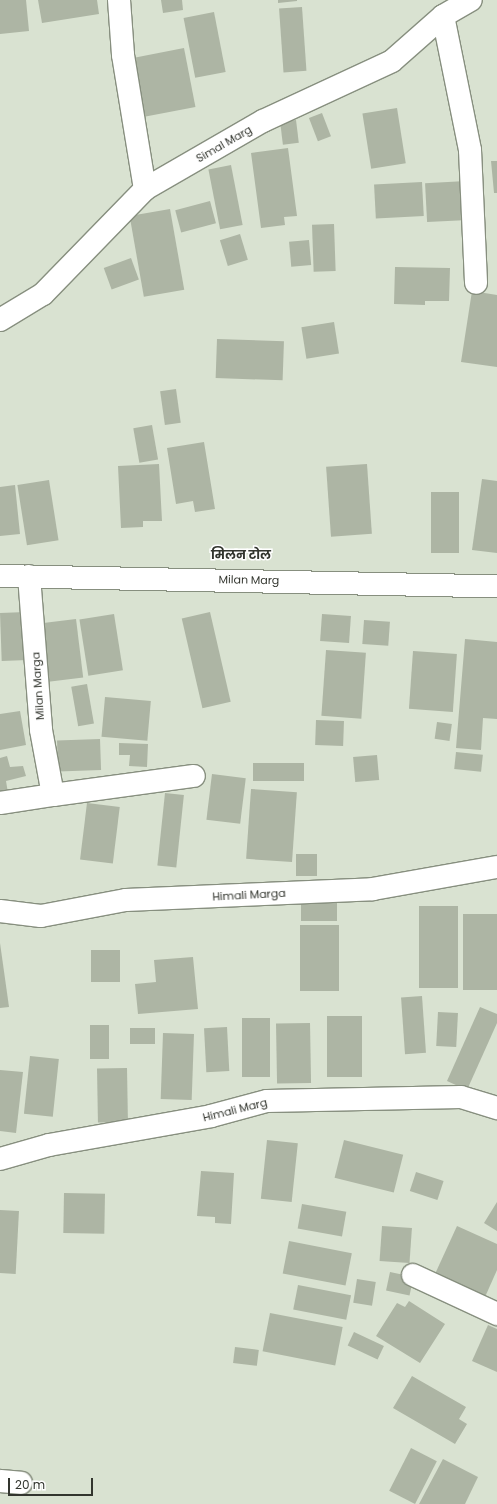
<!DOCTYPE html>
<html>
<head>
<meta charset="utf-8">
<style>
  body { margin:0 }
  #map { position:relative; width:497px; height:1504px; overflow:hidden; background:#d9e2d1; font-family:Poppins,"Noto Sans Devanagari",sans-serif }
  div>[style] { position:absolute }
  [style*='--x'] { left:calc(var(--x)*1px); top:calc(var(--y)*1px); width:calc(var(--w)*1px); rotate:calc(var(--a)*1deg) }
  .building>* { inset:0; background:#adb5a4; transform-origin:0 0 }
  .roads { filter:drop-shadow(1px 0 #878f7f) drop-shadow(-1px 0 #878f7f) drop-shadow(0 1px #878f7f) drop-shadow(0 -1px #878f7f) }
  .street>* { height:22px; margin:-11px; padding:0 11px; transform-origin:11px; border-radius:11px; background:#fff }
  .secondary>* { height:22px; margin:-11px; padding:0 11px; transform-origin:11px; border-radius:11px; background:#fff }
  span { translate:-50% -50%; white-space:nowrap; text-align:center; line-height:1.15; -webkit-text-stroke:3px #fff; paint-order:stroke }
  .street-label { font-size:11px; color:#32352e }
  .neighbourhood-label { font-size:12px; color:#32352e; font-weight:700 }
  .scale { position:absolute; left:8px; top:1478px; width:85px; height:18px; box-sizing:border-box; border:2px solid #32352e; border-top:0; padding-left:5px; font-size:12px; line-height:14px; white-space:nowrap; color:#32352e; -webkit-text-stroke:3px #fff; paint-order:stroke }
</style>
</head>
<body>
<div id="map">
  <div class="building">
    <i style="clip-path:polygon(0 0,26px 0,29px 31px,0 34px)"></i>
    <i style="clip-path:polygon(38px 0,97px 0,99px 14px,42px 23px)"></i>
    <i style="clip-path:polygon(161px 0,182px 0,183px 10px,163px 13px)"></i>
    <i style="clip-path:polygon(278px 0,297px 0,297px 1px,278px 3px)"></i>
    <i style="left:302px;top:7px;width:64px;height:23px;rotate:86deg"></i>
    <i style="left:214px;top:12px;width:61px;height:31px;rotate:79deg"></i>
    <i style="left:184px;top:48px;width:60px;height:52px;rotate:79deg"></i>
    <i style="left:397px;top:108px;width:56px;height:35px;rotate:81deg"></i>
    <i style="left:322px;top:113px;width:25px;height:14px;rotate:69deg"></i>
    <i style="left:296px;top:120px;width:23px;height:16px;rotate:83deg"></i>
    <i style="clip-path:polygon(288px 148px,297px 216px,284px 217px,285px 225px,261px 228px,251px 153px)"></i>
    <i style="clip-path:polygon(491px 161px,497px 161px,497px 193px,494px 193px)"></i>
    <i style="left:231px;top:165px;width:61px;height:23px;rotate:79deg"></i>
    <i style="left:466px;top:181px;width:39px;height:41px;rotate:87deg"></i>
    <i style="left:422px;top:182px;width:34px;height:48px;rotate:87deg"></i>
    <i style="left:210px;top:201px;width:23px;height:36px;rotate:75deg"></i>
    <i style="left:170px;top:209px;width:82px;height:41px;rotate:80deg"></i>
    <i style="left:334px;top:224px;width:47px;height:22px;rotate:88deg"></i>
    <i style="left:240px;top:234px;width:27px;height:21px;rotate:73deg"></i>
    <i style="left:309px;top:240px;width:25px;height:20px;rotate:85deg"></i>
    <i style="left:131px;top:258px;width:23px;height:29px;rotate:70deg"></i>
    <i style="clip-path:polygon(395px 267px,450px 268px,449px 301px,425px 301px,425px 305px,394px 304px)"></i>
    <i style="clip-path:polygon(472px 291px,497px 295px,497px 367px,461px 362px)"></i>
    <i style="left:334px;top:322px;width:32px;height:33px;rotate:81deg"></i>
    <i style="left:217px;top:339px;width:67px;height:39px;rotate:2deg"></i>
    <i style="left:176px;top:389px;width:34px;height:16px;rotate:82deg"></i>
    <i style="left:152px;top:425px;width:35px;height:19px;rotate:80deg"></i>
    <i style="clip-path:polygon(204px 442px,215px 509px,195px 512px,193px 501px,176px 504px,167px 448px)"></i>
    <i style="clip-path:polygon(159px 464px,162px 521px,143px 521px,143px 527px,121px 528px,118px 466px)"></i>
    <i style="left:367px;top:464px;width:70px;height:41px;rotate:86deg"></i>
    <i style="clip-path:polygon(482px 479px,497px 481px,497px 553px,472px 550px)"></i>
    <i style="left:49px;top:480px;width:61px;height:32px;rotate:81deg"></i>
    <i style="clip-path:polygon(15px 485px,20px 534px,0 536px,0 487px)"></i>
    <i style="left:431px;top:492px;width:28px;height:61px"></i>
    <i style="left:26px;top:612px;width:48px;height:26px;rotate:88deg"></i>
    <i style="left:210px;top:612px;width:92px;height:29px;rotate:77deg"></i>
    <i style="left:114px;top:614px;width:57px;height:35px;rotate:81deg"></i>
    <i style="left:322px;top:614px;width:29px;height:27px;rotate:4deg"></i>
    <i style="left:76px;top:619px;width:59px;height:37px;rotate:83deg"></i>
    <i style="left:364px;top:620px;width:26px;height:24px;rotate:4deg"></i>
    <i style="clip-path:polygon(465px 639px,497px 642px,497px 719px,483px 718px,481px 750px,456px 748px)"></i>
    <i style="left:326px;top:650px;width:40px;height:66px;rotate:4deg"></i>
    <i style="left:413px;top:651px;width:44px;height:58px;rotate:4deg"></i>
    <i style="left:87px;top:684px;width:40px;height:16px;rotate:80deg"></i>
    <i style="left:105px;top:697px;width:46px;height:40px;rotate:5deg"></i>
    <i style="clip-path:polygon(20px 711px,26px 745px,0 750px,0 714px)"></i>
    <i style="left:316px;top:720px;width:28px;height:25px;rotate:2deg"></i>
    <i style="left:437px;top:722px;width:15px;height:17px;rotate:8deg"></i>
    <i style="left:100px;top:739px;width:31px;height:43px;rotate:88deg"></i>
    <i style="clip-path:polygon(119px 743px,148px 744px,147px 767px,129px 766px,130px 755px,119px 755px)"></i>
    <i style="left:456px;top:752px;width:27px;height:17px;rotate:6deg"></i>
    <i style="left:377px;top:755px;width:25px;height:24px;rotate:85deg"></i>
    <i style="clip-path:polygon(7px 756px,10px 767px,23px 766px,26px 776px,6px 781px,8px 793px,0 794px,0 758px)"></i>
    <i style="left:253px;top:763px;width:51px;height:18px"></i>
    <i style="left:212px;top:774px;width:34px;height:46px;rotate:7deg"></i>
    <i style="left:251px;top:789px;width:46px;height:70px;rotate:4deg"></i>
    <i style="left:165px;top:793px;width:19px;height:73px;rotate:6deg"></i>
    <i style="left:87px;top:803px;width:33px;height:57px;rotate:7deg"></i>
    <i style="left:296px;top:854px;width:21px;height:22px"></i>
    <i style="left:301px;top:903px;width:36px;height:18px"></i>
    <i style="left:419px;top:906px;width:39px;height:82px"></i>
    <i style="left:463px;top:914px;width:34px;height:76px"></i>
    <i style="left:300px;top:925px;width:39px;height:66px"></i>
    <i style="clip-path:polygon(0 943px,9px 1007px,0 1008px)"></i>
    <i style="left:91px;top:950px;width:29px;height:32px"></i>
    <i style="clip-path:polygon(193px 957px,198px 1009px,138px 1014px,135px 984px,156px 982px,154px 960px)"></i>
    <i style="left:422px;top:996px;width:57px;height:21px;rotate:86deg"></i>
    <i style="clip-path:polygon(480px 1007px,497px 1014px,497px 1023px,467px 1090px,447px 1081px)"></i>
    <i style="left:438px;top:1012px;width:20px;height:34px;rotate:3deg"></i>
    <i style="left:327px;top:1016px;width:35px;height:61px"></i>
    <i style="left:242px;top:1018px;width:28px;height:59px"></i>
    <i style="left:310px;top:1023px;width:60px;height:34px;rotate:89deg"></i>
    <i style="left:90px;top:1025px;width:19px;height:34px"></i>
    <i style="left:227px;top:1027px;width:44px;height:23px;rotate:87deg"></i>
    <i style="left:130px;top:1028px;width:25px;height:16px"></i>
    <i style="left:163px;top:1033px;width:31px;height:66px;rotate:2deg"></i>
    <i style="left:30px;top:1056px;width:29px;height:58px;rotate:6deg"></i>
    <i style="left:127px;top:1068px;width:54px;height:30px;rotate:89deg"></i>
    <i style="clip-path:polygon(0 1070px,23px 1072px,16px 1133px,0 1131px)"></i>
    <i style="left:267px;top:1140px;width:31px;height:59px;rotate:6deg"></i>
    <i style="left:344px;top:1140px;width:61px;height:39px;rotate:14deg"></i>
    <i style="clip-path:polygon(201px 1171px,234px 1173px,231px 1224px,215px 1223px,215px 1217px,197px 1216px)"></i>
    <i style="left:416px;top:1172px;width:29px;height:20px;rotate:18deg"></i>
    <i style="left:64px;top:1193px;width:41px;height:40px;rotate:1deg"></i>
    <i style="clip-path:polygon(497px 1202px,497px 1231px,484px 1223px)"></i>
    <i style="left:302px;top:1204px;width:45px;height:25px;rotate:10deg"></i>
    <i style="left:0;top:1210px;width:19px;height:63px;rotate:3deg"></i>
    <i style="left:382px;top:1226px;width:30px;height:35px;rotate:4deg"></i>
    <i style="clip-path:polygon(457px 1226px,497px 1244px,497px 1270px,485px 1297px,435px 1274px)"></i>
    <i style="left:289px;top:1241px;width:64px;height:33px;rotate:11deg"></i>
    <i style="left:390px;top:1272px;width:24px;height:19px;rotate:12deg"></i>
    <i style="left:357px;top:1279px;width:19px;height:24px;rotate:9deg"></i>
    <i style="left:298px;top:1285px;width:54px;height:25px;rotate:11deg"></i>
    <i style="clip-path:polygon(409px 1301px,445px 1324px,420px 1363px,376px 1336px,397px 1303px,405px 1307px)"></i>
    <i style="left:270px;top:1313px;width:74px;height:39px;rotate:11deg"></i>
    <i style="clip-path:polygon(488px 1325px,497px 1329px,497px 1372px,472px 1361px)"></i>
    <i style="left:354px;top:1332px;width:33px;height:15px;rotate:25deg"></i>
    <i style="left:235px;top:1347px;width:24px;height:16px;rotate:7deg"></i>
    <i style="clip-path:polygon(412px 1376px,466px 1407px,459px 1419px,467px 1424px,455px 1444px,393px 1408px)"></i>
    <i style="left:411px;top:1448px;width:29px;height:48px;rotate:27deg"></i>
    <i style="clip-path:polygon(443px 1459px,478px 1477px,465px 1504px,419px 1504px)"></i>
  </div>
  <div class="roads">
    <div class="street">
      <i style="--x:119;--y:0;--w:55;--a:85.8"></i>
      <i style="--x:123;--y:55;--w:136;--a:80.7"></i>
      <i style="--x:443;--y:16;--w:137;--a:78.6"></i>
      <i style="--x:470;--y:150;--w:133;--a:87.4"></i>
      <i style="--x:0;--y:320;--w:50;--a:-31.2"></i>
      <i style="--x:43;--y:294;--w:146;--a:-45.8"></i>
      <i style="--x:145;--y:189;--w:136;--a:-30"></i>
      <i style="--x:263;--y:121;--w:142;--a:-24.9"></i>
      <i style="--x:392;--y:61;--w:68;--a:-41.4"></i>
      <i style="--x:443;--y:16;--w:32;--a:-30"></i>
      <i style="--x:29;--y:576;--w:154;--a:85.5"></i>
      <i style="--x:41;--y:730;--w:66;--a:79.5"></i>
      <i style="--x:53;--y:795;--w:142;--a:-7.7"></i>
      <i style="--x:0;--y:803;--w:54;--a:-8.6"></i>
      <i style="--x:0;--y:911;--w:41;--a:7"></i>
      <i style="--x:41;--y:916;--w:86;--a:-10.7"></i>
      <i style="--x:126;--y:900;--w:247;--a:-2.5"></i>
      <i style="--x:373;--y:889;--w:126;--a:-10.1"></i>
      <i style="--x:0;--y:1159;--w:51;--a:-15.9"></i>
      <i style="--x:49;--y:1145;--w:165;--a:-10.1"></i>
      <i style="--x:211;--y:1116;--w:58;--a:-15"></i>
      <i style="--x:267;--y:1101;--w:194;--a:-1.2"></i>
      <i style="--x:461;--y:1097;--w:38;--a:17"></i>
      <i style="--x:413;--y:1275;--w:93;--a:24.9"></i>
      <i style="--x:0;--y:1481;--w:21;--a:5"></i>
    </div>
    <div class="secondary">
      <i style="--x:0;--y:576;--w:497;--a:1.2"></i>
    </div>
  </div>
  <div class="street-label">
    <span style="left:224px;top:144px;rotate:-30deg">Simal Marg</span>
    <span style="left:249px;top:580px;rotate:1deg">Milan Marg</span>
    <span style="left:38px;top:686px;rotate:-94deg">Milan Marga</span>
    <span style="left:249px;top:895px;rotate:-3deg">Himali Marga</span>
    <span style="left:235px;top:1110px;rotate:-14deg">Himali Marg</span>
  </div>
  <div class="neighbourhood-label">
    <span style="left:241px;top:555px">मिलन टोल</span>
  </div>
  <div class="scale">20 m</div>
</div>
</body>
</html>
